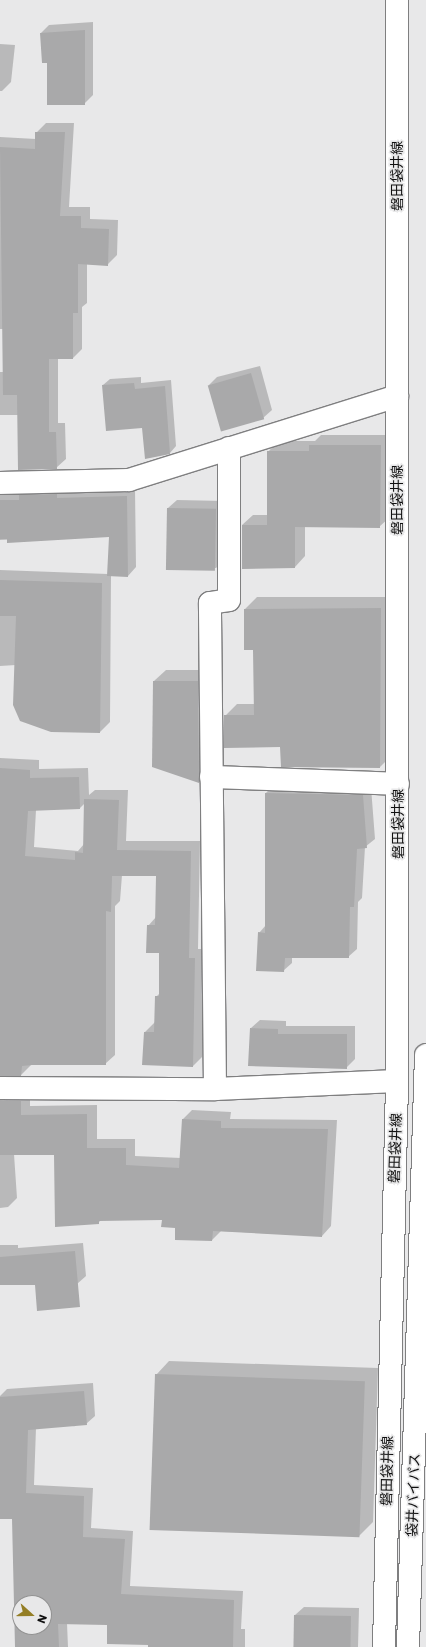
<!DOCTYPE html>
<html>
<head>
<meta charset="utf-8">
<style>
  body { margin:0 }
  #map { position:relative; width:426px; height:1647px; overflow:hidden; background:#e8e8e9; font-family:Poppins,"Noto Sans JP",sans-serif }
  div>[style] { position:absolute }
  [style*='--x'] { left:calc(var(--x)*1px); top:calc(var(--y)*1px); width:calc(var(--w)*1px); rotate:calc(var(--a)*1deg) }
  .shadow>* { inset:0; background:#0003 }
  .building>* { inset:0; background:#a9a9aa; transform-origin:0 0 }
  .roads { filter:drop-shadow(1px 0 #7f7f80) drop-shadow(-1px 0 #7f7f80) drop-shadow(0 1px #7f7f80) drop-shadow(0 -1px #7f7f80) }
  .street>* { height:22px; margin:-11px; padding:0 11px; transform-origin:11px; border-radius:11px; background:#fff }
  .secondary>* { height:22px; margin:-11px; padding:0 11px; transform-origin:11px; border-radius:11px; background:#fff }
  .highway>* { height:22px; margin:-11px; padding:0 11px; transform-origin:11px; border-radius:11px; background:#fff }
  span { translate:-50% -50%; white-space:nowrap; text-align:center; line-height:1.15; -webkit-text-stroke:3px #e8e8e9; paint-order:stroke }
  .street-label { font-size:14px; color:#101010 }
  .north { position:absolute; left:12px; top:1595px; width:40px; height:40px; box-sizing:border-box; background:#e8e8e9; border:1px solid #929292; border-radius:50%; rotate:111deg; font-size:11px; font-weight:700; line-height:16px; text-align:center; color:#101010 }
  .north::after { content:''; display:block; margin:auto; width:14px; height:18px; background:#947e25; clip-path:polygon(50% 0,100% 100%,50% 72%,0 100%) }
</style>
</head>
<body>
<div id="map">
  <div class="shadow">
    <i style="clip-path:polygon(93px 22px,93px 95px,84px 104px,48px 62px,41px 33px,49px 25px)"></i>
    <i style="clip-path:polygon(0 44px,15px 45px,11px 82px,2px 91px,0 91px)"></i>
    <i style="clip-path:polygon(46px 123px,74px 123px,69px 207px,90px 207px,90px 219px,118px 220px,117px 255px,107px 265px,87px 264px,87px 303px,82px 307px,82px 349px,73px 358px,58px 358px,58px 423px,65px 423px,66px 459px,56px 468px,18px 415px,0 415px,0 372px,4px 372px,4px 329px,0 329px,0 137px,36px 139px,36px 133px)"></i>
    <i style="clip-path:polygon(260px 366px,272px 410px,263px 418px,209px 385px,217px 377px)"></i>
    <i style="clip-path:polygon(141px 377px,141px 383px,171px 380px,176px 446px,170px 453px,103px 385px,110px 379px)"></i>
    <i style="clip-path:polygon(321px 435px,391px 435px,390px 517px,379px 527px,305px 526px,305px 556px,295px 567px,242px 525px,253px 515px,268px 515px,268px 452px,278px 441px,315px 441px)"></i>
    <i style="clip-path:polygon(135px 488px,136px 567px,128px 576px,111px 575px,110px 722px,100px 732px,16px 665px,0 666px,0 570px,108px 574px,110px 535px,0 540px,0 492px)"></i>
    <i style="clip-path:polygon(177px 500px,225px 501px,225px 560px,216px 568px,167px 569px,168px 508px)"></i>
    <i style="clip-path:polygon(257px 597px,392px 597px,392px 755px,380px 767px,281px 746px,225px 716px,237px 704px,255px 704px,254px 649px,245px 649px,245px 609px)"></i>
    <i style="clip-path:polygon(166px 670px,209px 670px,210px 771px,199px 782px,153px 766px,154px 681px)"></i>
    <i style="clip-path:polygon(evenodd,0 758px,39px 760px,39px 769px,88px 768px,89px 795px,95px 790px,128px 790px,126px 841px,200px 841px,198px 949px,204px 949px,202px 1057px,193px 1066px,143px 1064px,145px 1032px,155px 1022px,156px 997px,160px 993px,160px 952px,148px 926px,156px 917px,157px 875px,122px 875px,120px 901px,115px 906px,115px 1055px,105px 1064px,31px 1065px,21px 1075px,0 1076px,0 758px,85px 803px,84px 844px,78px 851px,34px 847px,36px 810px,80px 808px,85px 803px)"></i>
    <i style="clip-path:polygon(274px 784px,371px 787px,375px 839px,365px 847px,362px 898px,358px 902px,357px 949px,348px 957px,292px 957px,292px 963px,283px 971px,259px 933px,266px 925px,266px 793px)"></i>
    <i style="clip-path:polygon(260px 1020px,286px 1021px,286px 1026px,355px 1026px,355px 1059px,346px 1068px,251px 1028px)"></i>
    <i style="clip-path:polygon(0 1085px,30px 1091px,30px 1106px,97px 1105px,97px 1139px,135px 1139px,135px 1156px,181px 1158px,183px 1119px,192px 1110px,231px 1112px,230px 1119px,337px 1120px,331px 1226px,322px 1236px,221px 1231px,212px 1240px,163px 1219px,101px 1220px,98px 1223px,55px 1154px,14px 1154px,17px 1198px,8px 1207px,0 1208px)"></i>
    <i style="clip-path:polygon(83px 1243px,86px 1276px,77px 1284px,0 1284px,0 1245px,18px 1245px,18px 1248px)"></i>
    <i style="clip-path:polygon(169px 1361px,378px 1368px,373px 1522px,359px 1536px,156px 1375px)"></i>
    <i style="clip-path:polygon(evenodd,93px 1383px,95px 1416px,86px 1424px,36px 1428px,34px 1485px,93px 1488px,91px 1528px,133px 1531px,130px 1586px,243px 1591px,241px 1629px,245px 1629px,245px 1647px,149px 1647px,149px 1644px,108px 1624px,67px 1623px,68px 1647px,16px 1647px,13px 1518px,0 1518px,0 1396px,7px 1389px,93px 1383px,20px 1603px,44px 1603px,44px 1627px,20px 1627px,20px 1603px)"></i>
    <i style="clip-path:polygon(304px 1607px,359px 1608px,358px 1647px,295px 1647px,295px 1615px)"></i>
  </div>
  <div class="building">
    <i style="clip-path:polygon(85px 30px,85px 105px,47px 105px,47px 63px,42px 63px,40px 33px)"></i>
    <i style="clip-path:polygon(35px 132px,65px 132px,60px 216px,81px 216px,81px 228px,109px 229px,108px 266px,78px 264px,78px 313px,73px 313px,73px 359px,49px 359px,49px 432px,56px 432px,57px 469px,18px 470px,17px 395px,3px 395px,0 147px,35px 149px)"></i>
    <i style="left:251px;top:373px;width:48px;height:45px;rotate:74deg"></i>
    <i style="clip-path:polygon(134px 383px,135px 389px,165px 386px,170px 454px,145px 459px,142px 428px,106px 431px,102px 385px)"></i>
    <i style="clip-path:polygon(309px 445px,381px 445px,380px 528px,295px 527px,295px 568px,242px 569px,242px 525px,267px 525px,267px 451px,309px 451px)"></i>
    <i style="clip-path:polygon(57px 494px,57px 498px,127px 496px,128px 577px,107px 576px,109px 537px,7px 543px,7px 539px,0 539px,0 500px,19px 500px,19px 495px)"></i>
    <i style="left:167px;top:508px;width:49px;height:62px;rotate:1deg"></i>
    <i style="clip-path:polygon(0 580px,102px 583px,100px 733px,51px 732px,20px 721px,13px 705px,16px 616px,0 616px)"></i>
    <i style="clip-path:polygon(381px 608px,380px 768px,281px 767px,280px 747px,224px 748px,224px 715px,254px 715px,253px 650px,244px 650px,244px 609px)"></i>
    <i style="clip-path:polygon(153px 681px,198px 681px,199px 783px,152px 767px)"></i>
    <i style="clip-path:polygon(0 768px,30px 770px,30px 778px,79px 777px,80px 809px,28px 811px,25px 856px,75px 860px,75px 852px,83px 853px,84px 799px,119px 800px,117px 850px,191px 851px,189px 958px,195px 958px,193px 1067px,142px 1065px,144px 1032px,154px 1032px,155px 996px,159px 996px,159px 953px,146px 953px,147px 925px,155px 925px,156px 876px,112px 876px,111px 912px,106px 911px,106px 1065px,32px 1065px,22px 1066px,21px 1076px,0 1076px)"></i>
    <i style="clip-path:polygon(265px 793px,363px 795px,367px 848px,357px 849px,354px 907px,350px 907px,349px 958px,285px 958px,284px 972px,256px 971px,258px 932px,265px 933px)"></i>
    <i style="clip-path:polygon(250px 1028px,278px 1029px,278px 1034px,347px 1034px,347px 1069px,248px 1066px)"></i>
    <i style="clip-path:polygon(0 1100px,21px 1101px,21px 1115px,87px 1114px,87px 1148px,126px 1148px,126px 1165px,179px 1168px,182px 1119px,221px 1121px,221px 1128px,328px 1129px,322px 1237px,213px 1231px,212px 1241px,175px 1240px,175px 1228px,161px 1227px,162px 1220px,99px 1221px,99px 1224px,55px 1227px,54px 1155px,0 1155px)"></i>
    <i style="clip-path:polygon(75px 1251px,80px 1307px,37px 1311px,35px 1285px,0 1285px,0 1257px)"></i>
    <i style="left:155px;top:1374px;width:210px;height:156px;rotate:2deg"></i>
    <i style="clip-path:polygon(evenodd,84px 1391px,87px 1425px,28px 1430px,26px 1493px,84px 1496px,83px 1537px,125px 1539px,121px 1594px,234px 1600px,233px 1647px,148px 1647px,148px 1645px,107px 1644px,107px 1625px,58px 1624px,59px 1647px,15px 1647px,12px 1519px,0 1519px,0 1397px,84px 1391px,20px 1603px,44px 1603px,44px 1627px,20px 1627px,20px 1603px)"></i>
    <i style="left:294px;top:1615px;width:57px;height:32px;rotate:1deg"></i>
  </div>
  <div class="roads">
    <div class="street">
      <i style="--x:0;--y:483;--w:129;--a:-1.3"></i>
      <i style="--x:129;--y:480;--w:281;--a:-17.4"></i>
      <i style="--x:211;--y:777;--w:187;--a:2.1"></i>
      <i style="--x:0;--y:1088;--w:215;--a:0.3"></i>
      <i style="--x:215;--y:1089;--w:182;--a:-2.5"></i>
      <i style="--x:215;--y:1089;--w:486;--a:-90.6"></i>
      <i style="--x:210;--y:603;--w:19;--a:-9"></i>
      <i style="--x:229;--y:600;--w:152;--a:-90"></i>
    </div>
    <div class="secondary">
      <i style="--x:384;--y:1647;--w:566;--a:-88.68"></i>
      <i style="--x:397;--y:1081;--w:1081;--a:-90"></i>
    </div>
    <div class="highway">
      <i style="--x:408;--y:1647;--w:592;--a:-88.26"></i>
    </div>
  </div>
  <div class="street-label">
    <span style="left:397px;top:176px;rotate:-90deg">磐田袋井線</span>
    <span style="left:397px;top:500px;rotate:-90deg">磐田袋井線</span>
    <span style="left:398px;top:824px;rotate:-90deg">磐田袋井線</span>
    <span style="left:395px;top:1148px;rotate:-88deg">磐田袋井線</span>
    <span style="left:387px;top:1471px;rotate:-89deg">磐田袋井線</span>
    <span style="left:413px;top:1495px;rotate:-88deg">袋井バイパス</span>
  </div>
  <div class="north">N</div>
</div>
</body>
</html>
